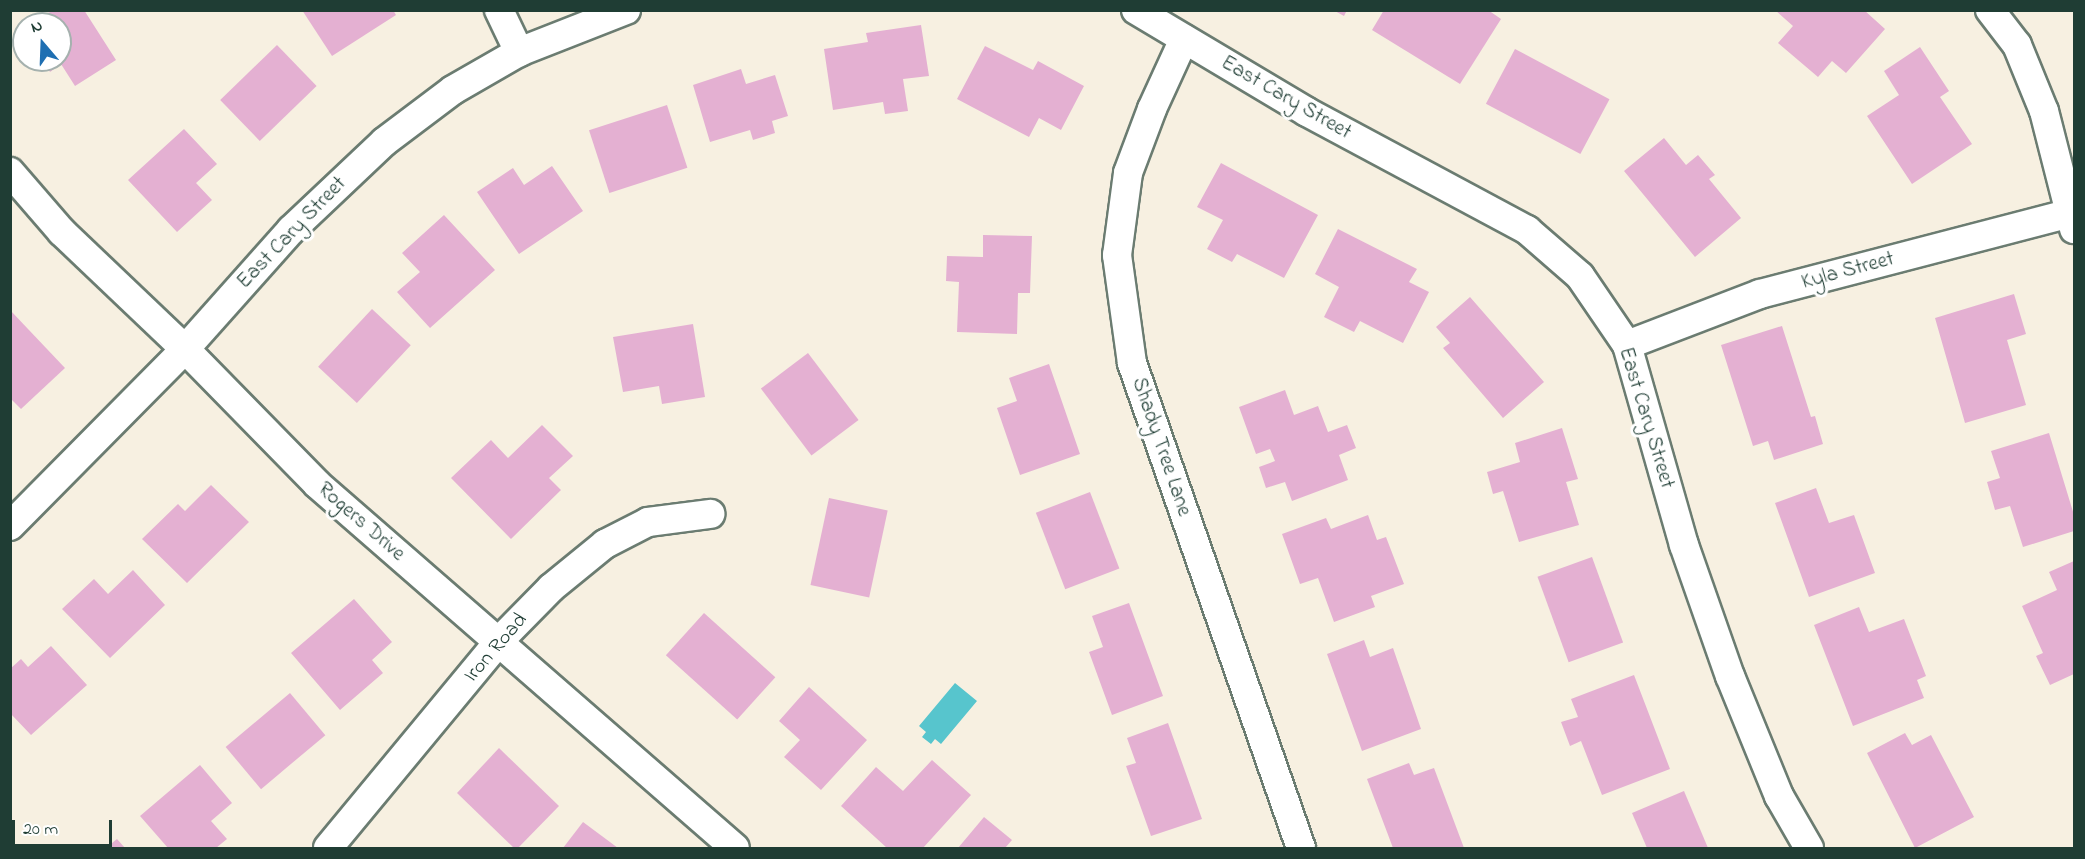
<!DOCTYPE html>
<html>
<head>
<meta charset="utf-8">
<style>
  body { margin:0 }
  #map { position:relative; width:2085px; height:859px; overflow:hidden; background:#f7f0e1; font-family:"Indie Flower",sans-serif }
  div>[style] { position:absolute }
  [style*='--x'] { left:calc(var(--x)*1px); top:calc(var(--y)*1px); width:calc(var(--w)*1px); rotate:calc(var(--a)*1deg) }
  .water>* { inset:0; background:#57c5cd }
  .building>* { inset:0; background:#e4b0d2; transform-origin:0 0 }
  .roads { filter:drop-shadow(2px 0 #6b7c71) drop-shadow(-2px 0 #6b7c71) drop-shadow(0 2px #6b7c71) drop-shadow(0 -2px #6b7c71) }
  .minor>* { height:28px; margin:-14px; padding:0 14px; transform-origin:14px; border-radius:14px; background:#fff }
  span { translate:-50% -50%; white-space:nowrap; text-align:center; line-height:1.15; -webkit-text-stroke:6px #fff; paint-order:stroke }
  .street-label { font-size:21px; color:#1f3d34 }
  .frame { position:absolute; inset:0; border:12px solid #1f3d34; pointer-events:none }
  .north { position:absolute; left:12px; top:12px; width:60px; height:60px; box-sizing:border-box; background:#fff; border:2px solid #a5b1ae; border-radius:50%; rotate:341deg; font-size:16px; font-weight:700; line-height:24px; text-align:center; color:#1f3d34 }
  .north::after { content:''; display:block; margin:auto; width:21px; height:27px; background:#1f6fb2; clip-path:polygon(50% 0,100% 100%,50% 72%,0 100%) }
  .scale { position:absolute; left:12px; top:820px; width:100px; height:27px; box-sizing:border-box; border:3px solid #1f3d34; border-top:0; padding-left:8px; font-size:18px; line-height:21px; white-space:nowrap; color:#1f3d34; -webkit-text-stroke:4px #fff; paint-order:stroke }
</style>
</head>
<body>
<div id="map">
  <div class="water">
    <i style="clip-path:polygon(955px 683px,977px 701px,941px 744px,935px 739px,931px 744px,922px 737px,926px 732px,919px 726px)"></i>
  </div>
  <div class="building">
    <i style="clip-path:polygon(53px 10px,84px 10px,116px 60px,75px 86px,61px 64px,50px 72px,43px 60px,60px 60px,60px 24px,31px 24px)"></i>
    <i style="clip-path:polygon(302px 10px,393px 10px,396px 15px,332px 56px)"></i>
    <i style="clip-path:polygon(1333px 10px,1347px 10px,1344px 16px)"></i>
    <i style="clip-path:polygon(1384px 10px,1488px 10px,1501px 19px,1460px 84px,1372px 30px)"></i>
    <i style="clip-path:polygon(1775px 10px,1864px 10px,1885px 29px,1846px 73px,1832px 61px,1818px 77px,1778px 43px,1793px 26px)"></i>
    <i style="clip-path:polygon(921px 25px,929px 76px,903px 79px,908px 111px,885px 114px,883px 102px,833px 110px,824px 49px,868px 42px,866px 33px)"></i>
    <i style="left:277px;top:45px;width:57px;height:79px;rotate:46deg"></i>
    <i style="clip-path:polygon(985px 46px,1033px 70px,1038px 61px,1084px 86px,1061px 130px,1039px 118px,1029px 137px,957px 99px)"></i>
    <i style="clip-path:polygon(1920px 47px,1949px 91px,1940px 97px,1972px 144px,1912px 184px,1867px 116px,1899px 95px,1884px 71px)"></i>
    <i style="left:1515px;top:49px;width:107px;height:62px;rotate:28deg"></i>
    <i style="clip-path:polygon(741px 69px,746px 84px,775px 75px,788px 116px,772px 121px,775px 133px,753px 140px,750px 130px,710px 142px,693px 85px)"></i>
    <i style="left:667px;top:105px;width:66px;height:82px;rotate:72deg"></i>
    <i style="clip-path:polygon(184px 129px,217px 164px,196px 183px,212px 200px,177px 232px,128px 180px)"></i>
    <i style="clip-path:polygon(1664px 138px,1686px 165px,1698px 155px,1715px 175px,1709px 179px,1741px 218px,1695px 257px,1624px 171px)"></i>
    <i style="clip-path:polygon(1221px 163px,1318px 215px,1284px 278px,1237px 254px,1232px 262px,1207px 249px,1223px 220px,1197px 207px)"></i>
    <i style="clip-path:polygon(552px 166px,583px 211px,519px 254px,477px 192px,513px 168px,524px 185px)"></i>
    <i style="clip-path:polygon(444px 215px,495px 270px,430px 328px,397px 292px,420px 272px,402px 253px)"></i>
    <i style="clip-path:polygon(1338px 229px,1417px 269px,1409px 282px,1429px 292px,1403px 343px,1360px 321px,1354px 332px,1324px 317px,1339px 287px,1315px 274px)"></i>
    <i style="clip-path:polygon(983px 235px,1032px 236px,1030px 293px,1018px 293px,1017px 334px,957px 332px,959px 282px,946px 281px,947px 256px,983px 257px)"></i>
    <i style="clip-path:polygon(2014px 294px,2026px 334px,2007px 340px,2026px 405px,1965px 423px,1935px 318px)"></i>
    <i style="clip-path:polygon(1470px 297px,1544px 382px,1503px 418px,1443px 348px,1450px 343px,1436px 327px)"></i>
    <i style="left:372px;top:309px;width:53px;height:79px;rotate:43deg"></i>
    <i style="clip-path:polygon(10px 310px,65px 368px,21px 409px,10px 398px)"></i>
    <i style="clip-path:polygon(693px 324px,705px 397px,662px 404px,659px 386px,623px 392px,613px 337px)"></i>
    <i style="clip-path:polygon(1782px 326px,1811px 417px,1815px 416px,1823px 444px,1774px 460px,1768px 441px,1753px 446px,1721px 345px)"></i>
    <i style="left:808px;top:353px;width:84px;height:59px;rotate:53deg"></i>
    <i style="clip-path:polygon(1049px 364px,1080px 454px,1020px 475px,997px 408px,1017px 401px,1009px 378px)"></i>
    <i style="clip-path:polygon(1285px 390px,1294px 415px,1318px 406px,1328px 432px,1347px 425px,1356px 448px,1339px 455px,1348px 480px,1292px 501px,1285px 482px,1266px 488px,1259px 467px,1275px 461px,1270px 449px,1256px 454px,1239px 407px)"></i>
    <i style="clip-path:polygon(542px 425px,573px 456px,549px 478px,561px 490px,511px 539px,451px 478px,491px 440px,508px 458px)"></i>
    <i style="clip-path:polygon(1562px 428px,1578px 479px,1566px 482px,1579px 525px,1519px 542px,1503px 491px,1493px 494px,1487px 472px,1520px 462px,1515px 443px)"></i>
    <i style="clip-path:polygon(2049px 433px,2074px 515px,2074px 531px,2023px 547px,2010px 506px,1995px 510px,1987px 482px,2000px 478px,1991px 451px)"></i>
    <i style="clip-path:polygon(211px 485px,249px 522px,187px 583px,142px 539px,178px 504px,185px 511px)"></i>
    <i style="clip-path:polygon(1816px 488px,1829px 523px,1854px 515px,1875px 573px,1809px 597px,1775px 503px)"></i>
    <i style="left:1090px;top:492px;width:82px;height:58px;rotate:69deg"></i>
    <i style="left:829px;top:498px;width:60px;height:89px;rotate:12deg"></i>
    <i style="clip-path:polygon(1368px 515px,1377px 540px,1386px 537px,1404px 584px,1371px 596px,1375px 607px,1334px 622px,1318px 578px,1300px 584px,1282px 534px,1326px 518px,1331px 529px)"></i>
    <i style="left:1592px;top:557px;width:91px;height:58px;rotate:70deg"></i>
    <i style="clip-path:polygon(2074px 561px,2074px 674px,2050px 685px,2036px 656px,2043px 653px,2022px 606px,2057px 590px,2049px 572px)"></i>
    <i style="clip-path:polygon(133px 570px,165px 605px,110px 658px,62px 609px,94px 579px,108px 594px)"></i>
    <i style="clip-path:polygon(354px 599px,392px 642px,372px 660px,383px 673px,340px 710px,291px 653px)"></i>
    <i style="clip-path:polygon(1129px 603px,1163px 696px,1112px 715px,1089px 652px,1103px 647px,1092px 616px)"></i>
    <i style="clip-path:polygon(1859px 607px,1869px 632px,1904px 619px,1926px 676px,1917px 680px,1924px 698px,1853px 726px,1814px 625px)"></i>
    <i style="left:704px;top:613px;width:96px;height:57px;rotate:42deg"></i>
    <i style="clip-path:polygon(1364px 640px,1370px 657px,1393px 648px,1421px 729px,1362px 751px,1327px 654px)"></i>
    <i style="clip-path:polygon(51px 646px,87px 685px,31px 735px,10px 713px,10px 669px,21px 659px,28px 667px)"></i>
    <i style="clip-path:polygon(1634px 675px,1670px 769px,1602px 795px,1581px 741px,1570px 746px,1561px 722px,1578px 717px,1571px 699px)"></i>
    <i style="clip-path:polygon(809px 687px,867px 740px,821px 790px,784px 757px,800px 740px,779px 721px)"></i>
    <i style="left:290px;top:693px;width:55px;height:84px;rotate:50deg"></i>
    <i style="clip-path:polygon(1168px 723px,1202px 819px,1151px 836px,1126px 766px,1136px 763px,1127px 738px)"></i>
    <i style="clip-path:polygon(1905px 733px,1912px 745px,1931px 735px,1974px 817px,1915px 848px,1867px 753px)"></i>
    <i style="clip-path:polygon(499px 748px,559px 806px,518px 848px,514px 848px,457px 793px)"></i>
    <i style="clip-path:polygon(932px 760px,971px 795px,923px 848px,887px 848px,841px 806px,876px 767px,903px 791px)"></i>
    <i style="clip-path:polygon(1409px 763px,1414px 775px,1434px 768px,1464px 848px,1393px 848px,1367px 779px)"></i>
    <i style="clip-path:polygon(200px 765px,232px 803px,211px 821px,227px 839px,216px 848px,168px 848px,140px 816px)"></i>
    <i style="clip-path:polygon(1684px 791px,1708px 848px,1647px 848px,1632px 813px)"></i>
    <i style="clip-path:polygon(984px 817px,1012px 840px,1005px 848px,958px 848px)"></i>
    <i style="clip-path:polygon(583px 822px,618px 848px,563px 848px)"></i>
    <i style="clip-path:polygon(117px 839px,125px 848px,106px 848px)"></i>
  </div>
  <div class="roads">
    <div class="minor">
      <i style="--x:499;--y:10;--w:47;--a:64.5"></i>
      <i style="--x:1136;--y:10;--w:199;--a:30.8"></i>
      <i style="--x:1307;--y:112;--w:250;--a:28.2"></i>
      <i style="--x:1527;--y:230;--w:70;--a:41"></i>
      <i style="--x:1580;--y:276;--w:83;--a:55.7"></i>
      <i style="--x:1627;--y:345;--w:208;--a:74.1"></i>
      <i style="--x:1684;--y:545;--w:139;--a:70.7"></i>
      <i style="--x:1730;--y:676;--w:130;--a:67.8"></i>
      <i style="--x:1779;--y:796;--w:60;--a:60"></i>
      <i style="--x:1990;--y:10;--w:44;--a:52.4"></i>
      <i style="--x:2017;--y:45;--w:71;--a:67.8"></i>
      <i style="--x:2044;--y:111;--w:122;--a:75.7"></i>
      <i style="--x:1184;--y:39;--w:77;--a:114.6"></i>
      <i style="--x:1152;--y:109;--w:68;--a:110.6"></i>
      <i style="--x:1128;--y:173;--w:83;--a:97.6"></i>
      <i style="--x:1117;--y:255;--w:109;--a:82.1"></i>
      <i style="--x:1132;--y:363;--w:514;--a:70.79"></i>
      <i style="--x:10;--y:172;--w:79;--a:49.1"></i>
      <i style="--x:62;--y:232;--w:170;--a:43.6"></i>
      <i style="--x:185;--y:349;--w:189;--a:45.6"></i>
      <i style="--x:317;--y:484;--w:554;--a:41.05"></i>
      <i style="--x:1627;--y:345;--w:142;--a:-21"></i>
      <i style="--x:1760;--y:294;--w:325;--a:-14.6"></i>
      <i style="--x:10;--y:526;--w:249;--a:-45.3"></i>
      <i style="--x:185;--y:349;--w:159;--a:-48.3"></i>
      <i style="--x:291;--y:230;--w:128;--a:-43.4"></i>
      <i style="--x:384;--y:142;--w:86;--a:-37"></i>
      <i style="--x:453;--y:90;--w:76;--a:-29.9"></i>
      <i style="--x:519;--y:52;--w:115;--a:-21.4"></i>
      <i style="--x:328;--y:848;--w:268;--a:-50.4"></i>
      <i style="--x:499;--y:641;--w:74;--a:-45.5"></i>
      <i style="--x:551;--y:588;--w:70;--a:-39.2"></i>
      <i style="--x:605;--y:544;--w:48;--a:-27.1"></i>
      <i style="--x:648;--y:522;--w:63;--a:-7.4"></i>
    </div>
  </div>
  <div class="street-label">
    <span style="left:1286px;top:98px;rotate:30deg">East Cary Street</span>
    <span style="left:292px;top:233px;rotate:-46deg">East Cary Street</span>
    <span style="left:1848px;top:271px;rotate:-15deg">Kyla Street</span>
    <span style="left:1646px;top:418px;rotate:73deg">East Cary Street</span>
    <span style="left:1161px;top:447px;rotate:71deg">Shady Tree Lane</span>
    <span style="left:361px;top:522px;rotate:41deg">Rogers Drive</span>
    <span style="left:496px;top:648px;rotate:-49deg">Iron Road</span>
  </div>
  <div class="frame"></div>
  <div class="north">N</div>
  <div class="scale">20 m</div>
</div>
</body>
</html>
